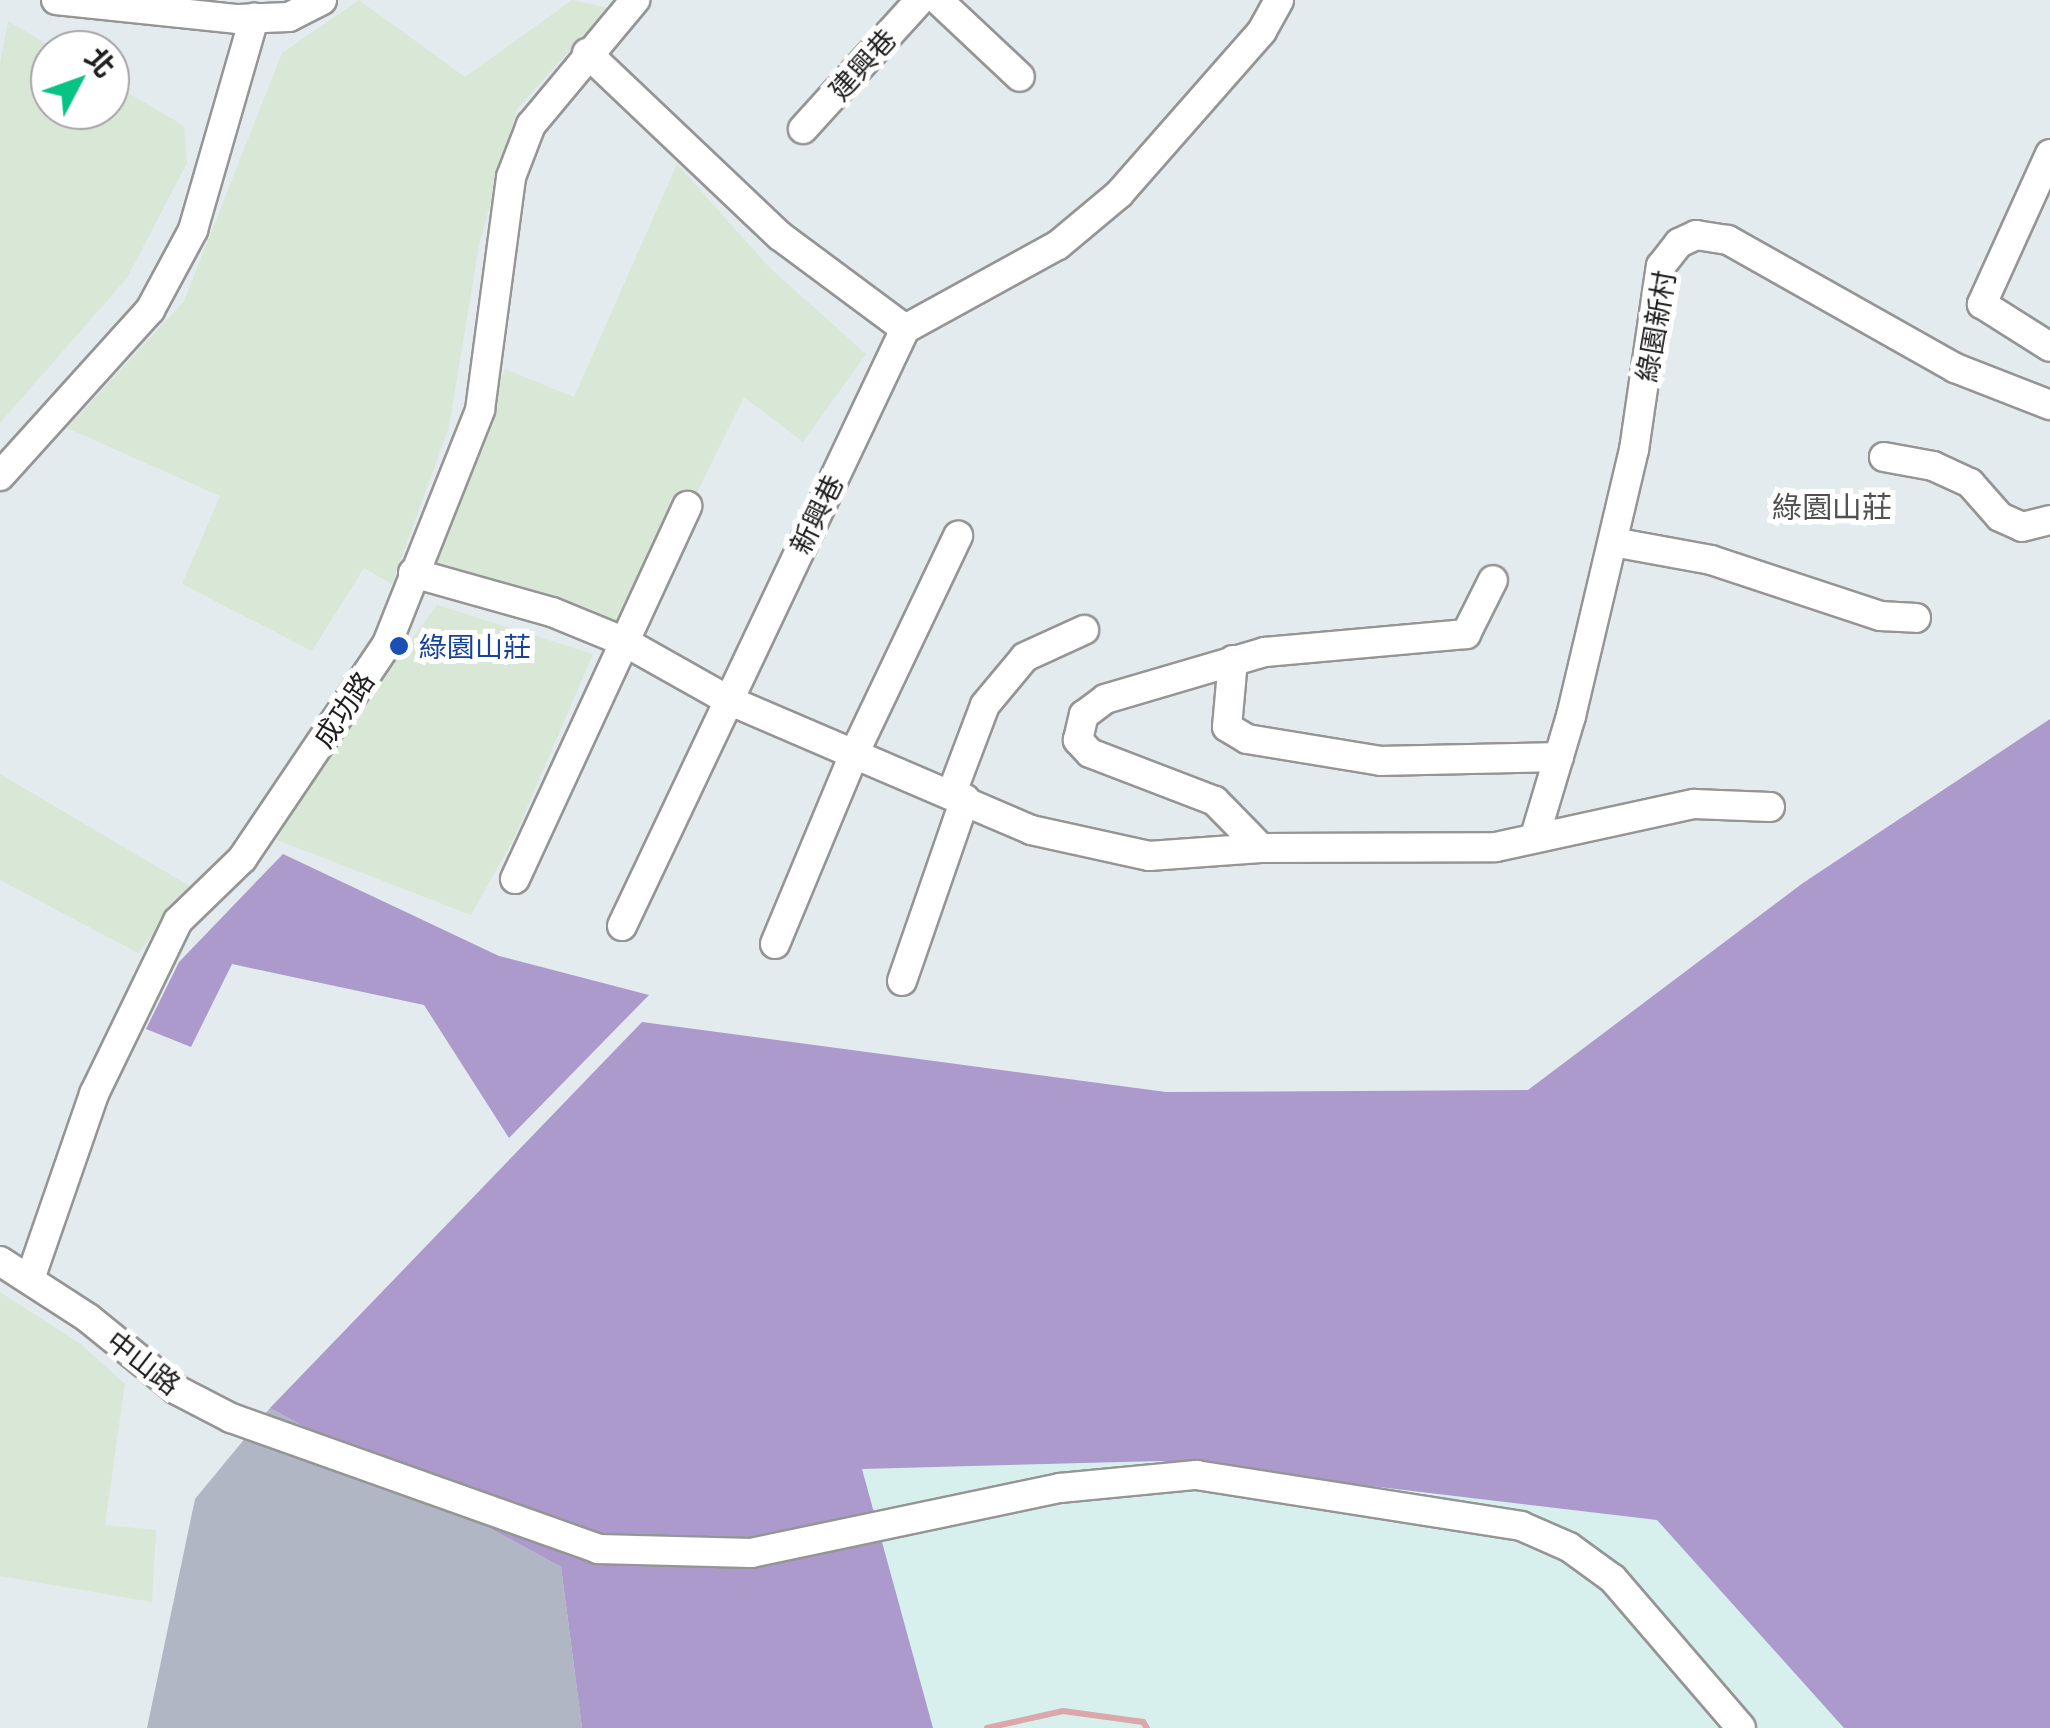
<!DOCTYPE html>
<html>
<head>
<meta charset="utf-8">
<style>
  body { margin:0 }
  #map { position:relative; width:2050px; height:1728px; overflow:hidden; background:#e4ebee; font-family:Manrope,"Noto Sans TC",sans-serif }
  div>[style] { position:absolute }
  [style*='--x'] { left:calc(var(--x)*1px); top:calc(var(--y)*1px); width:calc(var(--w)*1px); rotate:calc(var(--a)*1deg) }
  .industrial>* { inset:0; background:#d9e7d6 }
  .military>* { inset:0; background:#d7f0ee }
  .construction>* { inset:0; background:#b0b6c3 }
  .forest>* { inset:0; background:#ac9acc }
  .stream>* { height:6px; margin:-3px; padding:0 3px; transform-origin:3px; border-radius:3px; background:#dba6ac }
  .roads { filter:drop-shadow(2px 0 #959595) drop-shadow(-2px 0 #959595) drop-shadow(0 2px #959595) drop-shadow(0 -2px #959595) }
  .minor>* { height:28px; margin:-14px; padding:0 14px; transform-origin:14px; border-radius:14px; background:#fff }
  .dots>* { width:28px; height:28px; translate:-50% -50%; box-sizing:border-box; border:5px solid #fff; border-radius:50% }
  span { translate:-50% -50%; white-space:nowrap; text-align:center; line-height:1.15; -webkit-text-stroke:10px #fff; paint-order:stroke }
  .street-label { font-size:28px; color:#1e1e1e }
  .transit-label { font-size:28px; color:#164399 }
  .left { translate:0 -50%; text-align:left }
  .neighbourhood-label { font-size:30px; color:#515151 }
  .north { position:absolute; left:30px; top:30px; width:100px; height:100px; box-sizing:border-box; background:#fff; border:2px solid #a5a5a5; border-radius:50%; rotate:49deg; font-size:28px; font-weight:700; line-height:40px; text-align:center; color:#1e1e1e }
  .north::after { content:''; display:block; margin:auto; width:35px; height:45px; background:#07c484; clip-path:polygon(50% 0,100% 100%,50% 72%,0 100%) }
</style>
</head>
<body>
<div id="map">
  <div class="industrial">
    <i style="clip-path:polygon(359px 0,465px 77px,572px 0,608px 8px,517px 109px,479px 245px,449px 427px,392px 584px,364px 568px,312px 651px,182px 584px,220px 496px,67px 428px,184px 301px,282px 53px)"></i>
    <i style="clip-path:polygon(8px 21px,57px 50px,50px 50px,50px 110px,110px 110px,110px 82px,184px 126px,187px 163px,127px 278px,0 423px,0 64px)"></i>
    <i style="clip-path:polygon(677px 164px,769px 267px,866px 354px,803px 442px,744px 397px,630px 628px,434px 565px,505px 369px,574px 397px)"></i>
    <i style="clip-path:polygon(437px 605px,593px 654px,514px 838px,471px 915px,277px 840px,329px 750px)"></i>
    <i style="clip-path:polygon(0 774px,193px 888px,138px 953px,0 880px)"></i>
    <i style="clip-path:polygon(0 1292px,81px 1344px,125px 1384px,105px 1525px,156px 1530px,152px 1602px,0 1576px)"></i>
  </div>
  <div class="military">
    <i style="clip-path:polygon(1213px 1171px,2050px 1728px,566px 1728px,266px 1433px,394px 1361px)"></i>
  </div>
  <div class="construction">
    <i style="clip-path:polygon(270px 1408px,561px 1567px,582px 1728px,147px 1728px,195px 1499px)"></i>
  </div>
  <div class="forest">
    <i style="clip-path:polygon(2050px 719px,2050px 1728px,1844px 1728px,1657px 1520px,1160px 1461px,862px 1469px,933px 1728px,582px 1728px,561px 1567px,270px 1408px,642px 1022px,1166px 1092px,1528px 1090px,1803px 883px)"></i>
    <i style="clip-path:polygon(283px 854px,499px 956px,649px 995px,509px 1138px,424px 1005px,232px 964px,191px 1047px,146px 1029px,179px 962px)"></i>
  </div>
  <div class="stream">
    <i style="--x:987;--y:1728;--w:78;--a:-12.6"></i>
    <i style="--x:1063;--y:1711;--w:81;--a:7.8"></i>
    <i style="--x:1143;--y:1722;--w:7;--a:56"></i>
  </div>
  <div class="roads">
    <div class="minor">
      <i style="--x:56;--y:0;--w:183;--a:6"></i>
      <i style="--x:238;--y:19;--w:51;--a:-2.2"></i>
      <i style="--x:289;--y:17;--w:37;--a:-27"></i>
      <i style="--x:938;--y:0;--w:112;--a:43.2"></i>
      <i style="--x:587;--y:53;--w:266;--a:43.5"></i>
      <i style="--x:780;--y:236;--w:156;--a:36.6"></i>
      <i style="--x:803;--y:129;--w:174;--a:-47.8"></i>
      <i style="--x:2050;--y:154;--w:165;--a:114.4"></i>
      <i style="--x:1982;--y:304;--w:80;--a:32.3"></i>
      <i style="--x:905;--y:329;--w:175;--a:-28.8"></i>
      <i style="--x:1058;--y:245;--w:80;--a:-39.9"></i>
      <i style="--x:1119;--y:194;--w:217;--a:-48.7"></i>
      <i style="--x:1262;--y:31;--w:35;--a:-61"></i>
      <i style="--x:1884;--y:457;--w:50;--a:10.4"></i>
      <i style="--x:1933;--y:466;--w:41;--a:24.7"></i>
      <i style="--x:1970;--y:483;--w:45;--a:48.6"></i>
      <i style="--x:2000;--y:517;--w:24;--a:24"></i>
      <i style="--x:2022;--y:527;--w:29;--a:-14"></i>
      <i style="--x:0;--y:476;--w:224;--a:-47.9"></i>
      <i style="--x:150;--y:310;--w:91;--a:-61.7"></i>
      <i style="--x:193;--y:230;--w:221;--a:-73.9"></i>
      <i style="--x:1613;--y:542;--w:100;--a:10.4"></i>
      <i style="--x:1711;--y:560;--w:178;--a:18.3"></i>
      <i style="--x:1880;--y:616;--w:36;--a:3"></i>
      <i style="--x:413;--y:573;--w:144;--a:15.7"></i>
      <i style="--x:552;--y:612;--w:79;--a:22.3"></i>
      <i style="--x:625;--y:642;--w:118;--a:29.4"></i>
      <i style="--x:728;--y:700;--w:330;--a:23.2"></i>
      <i style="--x:1031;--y:830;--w:121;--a:12.4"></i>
      <i style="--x:1149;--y:856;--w:112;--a:-4.1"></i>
      <i style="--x:1261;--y:848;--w:235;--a:-0.2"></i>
      <i style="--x:1496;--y:847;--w:203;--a:-12.3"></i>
      <i style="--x:1694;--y:804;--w:76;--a:2.3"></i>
      <i style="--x:1233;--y:660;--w:67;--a:95.1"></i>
      <i style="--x:1227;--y:727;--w:23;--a:31"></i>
      <i style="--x:1247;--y:739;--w:136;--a:9.3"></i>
      <i style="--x:1381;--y:761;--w:178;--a:-1.3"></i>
      <i style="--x:951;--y:795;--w:96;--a:-69.3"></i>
      <i style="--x:985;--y:705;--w:62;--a:-50.2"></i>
      <i style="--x:1025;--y:657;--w:65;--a:-24.6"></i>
      <i style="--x:1535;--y:836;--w:125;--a:-73.3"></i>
      <i style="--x:1571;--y:716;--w:273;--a:-76.7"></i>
      <i style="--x:1634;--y:450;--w:186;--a:-81.7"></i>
      <i style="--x:1661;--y:266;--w:29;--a:-52"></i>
      <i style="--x:1679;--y:243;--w:19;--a:-25"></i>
      <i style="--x:1696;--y:235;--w:32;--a:9"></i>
      <i style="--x:1728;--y:240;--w:261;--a:29.4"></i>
      <i style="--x:1955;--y:368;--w:102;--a:21.3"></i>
      <i style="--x:1261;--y:848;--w:66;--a:-134.4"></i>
      <i style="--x:1215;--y:801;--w:134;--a:-159"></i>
      <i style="--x:1090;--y:753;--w:18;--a:-133"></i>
      <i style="--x:1078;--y:740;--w:26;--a:-77"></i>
      <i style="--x:1084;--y:715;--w:26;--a:-37"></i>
      <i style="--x:1105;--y:699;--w:167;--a:-16.4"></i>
      <i style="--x:1265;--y:652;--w:202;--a:-5.1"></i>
      <i style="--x:1466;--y:634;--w:60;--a:-63.4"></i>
      <i style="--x:515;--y:879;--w:411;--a:-65.2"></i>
      <i style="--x:622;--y:926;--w:661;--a:-64.64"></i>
      <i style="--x:775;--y:944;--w:206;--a:-67.4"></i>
      <i style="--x:854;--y:754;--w:242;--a:-64.5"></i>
      <i style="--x:902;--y:981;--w:193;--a:-70.9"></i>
      <i style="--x:0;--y:1261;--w:105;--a:32.9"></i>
      <i style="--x:88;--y:1318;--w:114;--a:39"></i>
      <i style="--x:177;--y:1390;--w:61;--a:27.4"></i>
      <i style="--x:231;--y:1418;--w:390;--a:19.6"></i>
      <i style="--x:598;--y:1549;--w:153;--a:1.5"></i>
      <i style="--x:751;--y:1553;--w:316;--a:-11.9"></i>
      <i style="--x:1060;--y:1488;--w:137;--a:-5.5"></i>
      <i style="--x:1196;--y:1475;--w:329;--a:8.9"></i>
      <i style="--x:1521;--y:1526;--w:52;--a:23.6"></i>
      <i style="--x:1569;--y:1547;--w:54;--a:36"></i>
      <i style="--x:1613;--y:1579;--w:196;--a:49.3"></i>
      <i style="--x:30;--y:1279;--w:196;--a:-70.9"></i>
      <i style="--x:94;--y:1094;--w:192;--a:-64.1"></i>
      <i style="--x:178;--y:921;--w:89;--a:-44.1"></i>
      <i style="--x:242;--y:859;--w:259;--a:-56"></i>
      <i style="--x:387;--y:644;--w:252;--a:-68.3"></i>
      <i style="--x:480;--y:410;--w:235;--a:-82.4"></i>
      <i style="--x:511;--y:177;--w:56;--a:-69"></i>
      <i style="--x:531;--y:125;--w:163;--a:-50.2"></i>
    </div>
  </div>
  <div class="dots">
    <i style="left:399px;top:646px;background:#1a4fb4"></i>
  </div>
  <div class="street-label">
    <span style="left:862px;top:64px;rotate:-48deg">建興巷</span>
    <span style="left:1655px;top:326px;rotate:-80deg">綠園新村</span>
    <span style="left:816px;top:514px;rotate:-64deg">新興巷</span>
    <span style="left:343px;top:709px;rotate:-56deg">成功路</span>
    <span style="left:144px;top:1362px;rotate:38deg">中山路</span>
  </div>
  <div class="transit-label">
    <span class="left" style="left:419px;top:646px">綠園山莊</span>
  </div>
  <div class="neighbourhood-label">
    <span style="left:1832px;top:507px">綠園山莊</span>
  </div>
  <div class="north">北</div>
</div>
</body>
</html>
